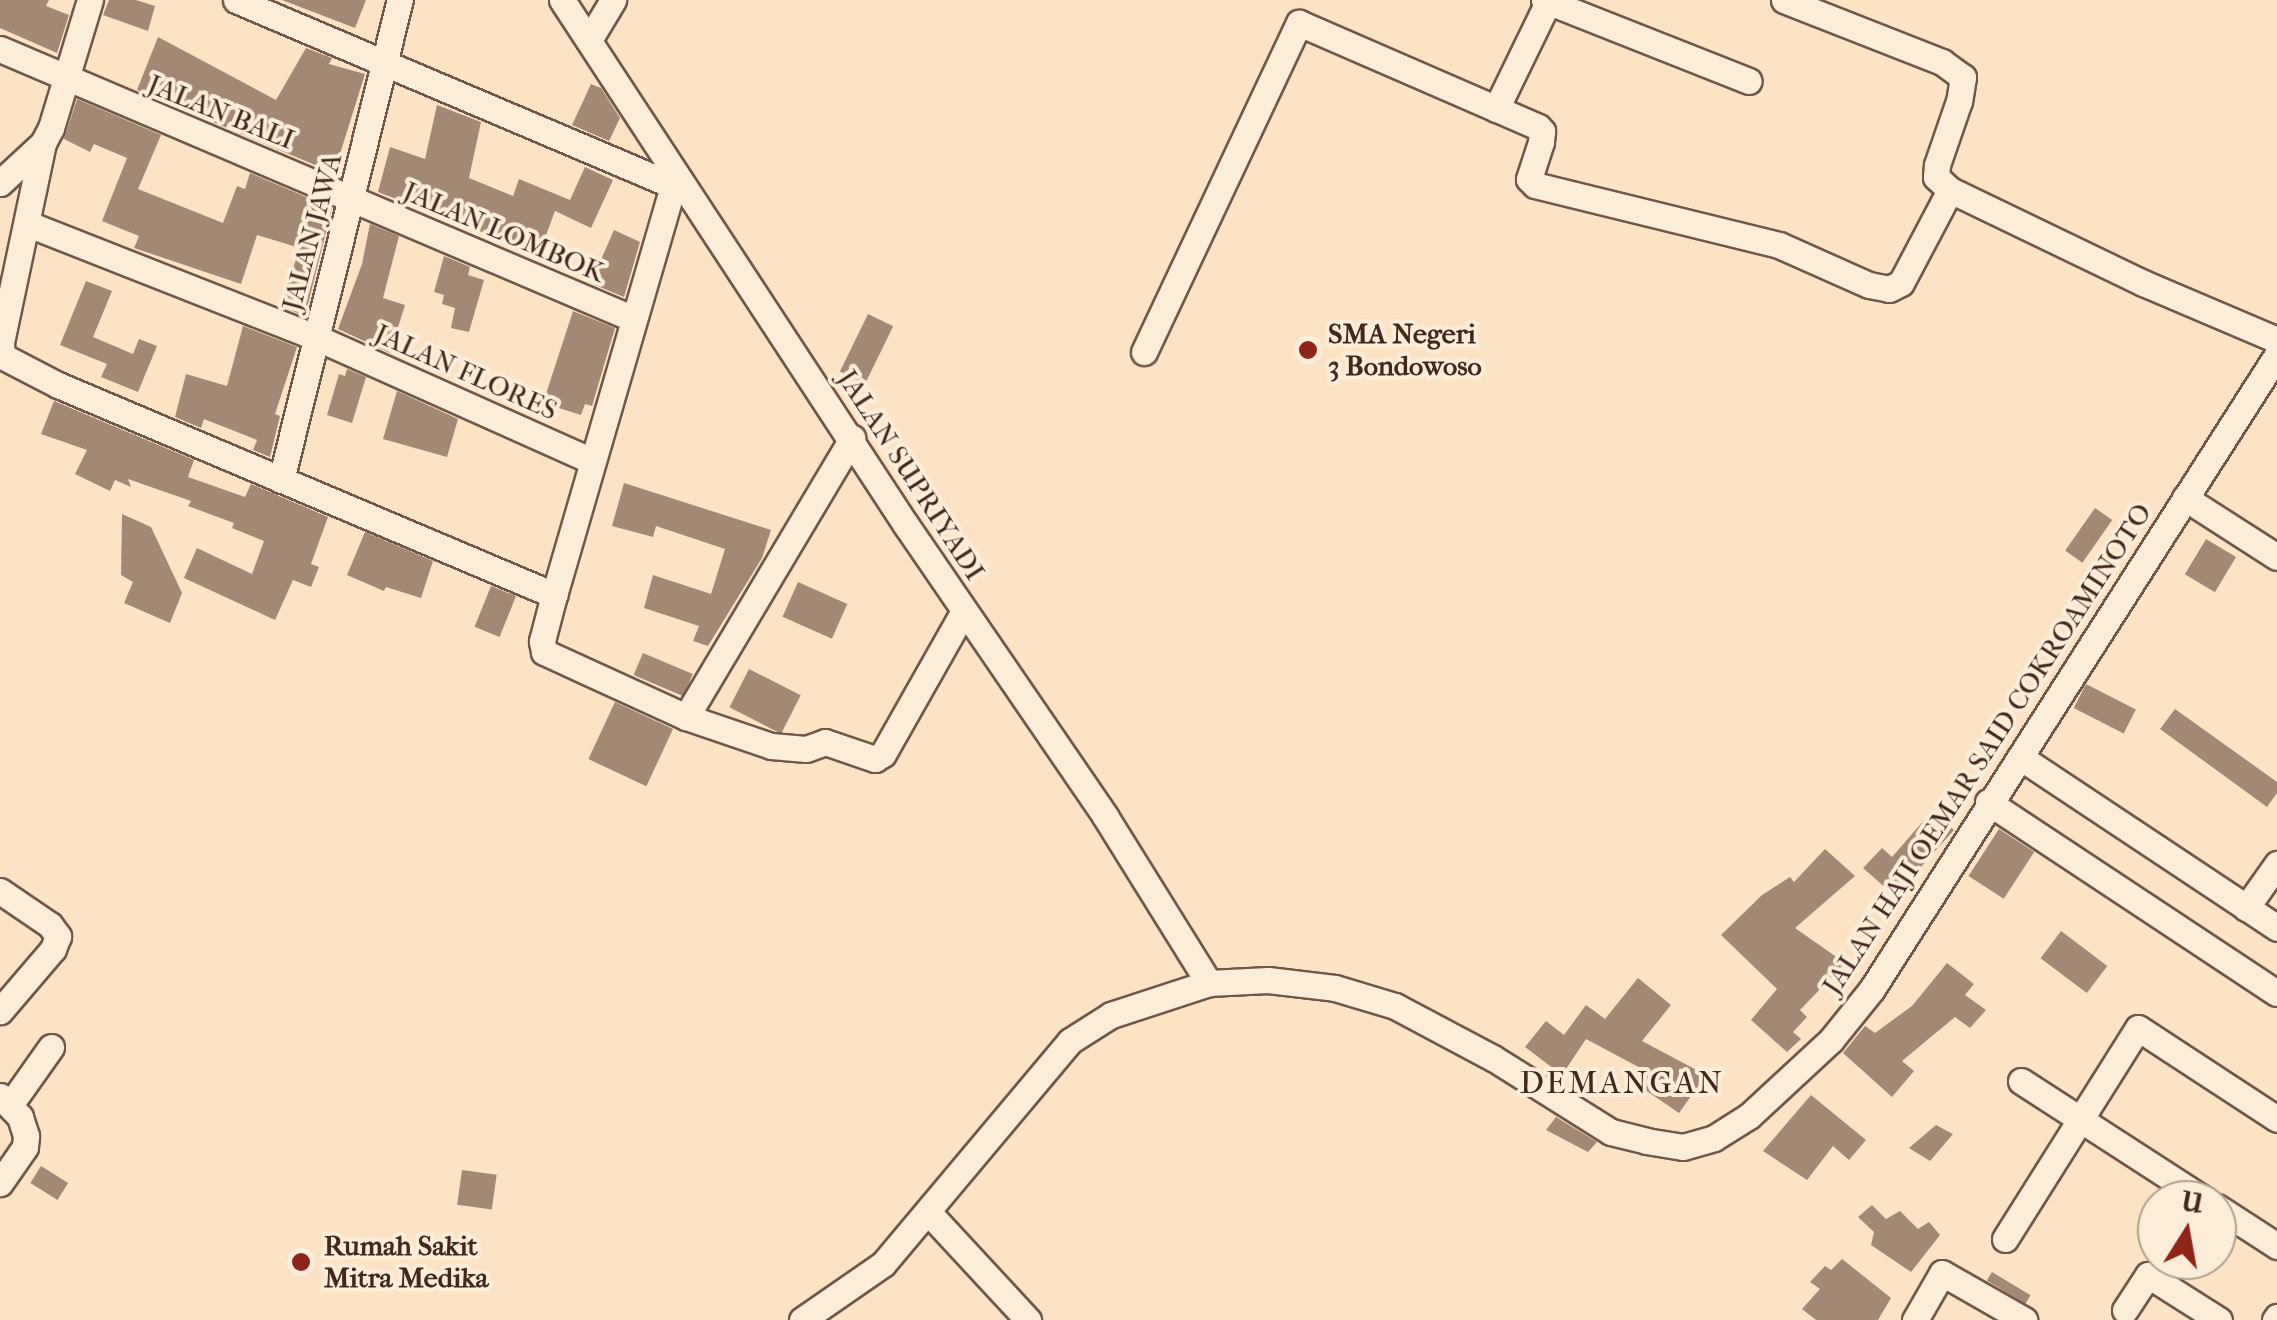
<!DOCTYPE html>
<html>
<head>
<meta charset="utf-8">
<style>
  body { margin:0 }
  #map { position:relative; width:2277px; height:1320px; overflow:hidden; background:#fbe3c4; font-family:"IM FELL French Canon",serif }
  div>[style] { position:absolute }
  [style*='--x'] { left:calc(var(--x)*1px); top:calc(var(--y)*1px); width:calc(var(--w)*1px); rotate:calc(var(--a)*1deg) }
  .building>* { inset:0; background:#a38974; transform-origin:0 0 }
  .roads { filter:drop-shadow(2px 0 #715747) drop-shadow(-2px 0 #715747) drop-shadow(0 2px #715747) drop-shadow(0 -2px #715747) }
  .minor>* { height:25px; margin:-12.5px; padding:0 12.5px; transform-origin:12.5px; border-radius:12.5px; background:#fcedd9 }
  .dots>* { width:28px; height:28px; translate:-50% -50%; box-sizing:border-box; border:5px solid #fcedd9; border-radius:50% }
  span { translate:-50% -50%; white-space:nowrap; text-align:center; line-height:1.15; -webkit-text-stroke:8px #fcedd9; paint-order:stroke }
  .street-label { font-size:28px; color:#43281d }
  .poi-label { font-size:28px; color:#43281d; font-weight:700 }
  .left { translate:0 -50%; text-align:left }
  .quarter-label { font-size:32px; color:#43281d; letter-spacing:2.5px }
  .north { position:absolute; left:2137px; top:1180px; width:100px; height:100px; box-sizing:border-box; background:#fcedd9; border:2px solid #b29e8e; border-radius:50%; rotate:11deg; font-size:28px; font-weight:700; line-height:40px; text-align:center; color:#43281d }
  .north::after { content:''; display:block; margin:auto; width:35px; height:45px; background:#8f2418; clip-path:polygon(50% 0,100% 100%,50% 72%,0 100%) }
</style>
</head>
<body>
<div id="map">
  <div class="building">
    <i style="clip-path:polygon(0 0,49px 0,46px 6px,69px 15px,57px 53px,0 28px)"></i>
    <i style="clip-path:polygon(109px 0,136px 0,155px 6px,148px 31px,103px 15px)"></i>
    <i style="clip-path:polygon(282px 0,366px 0,355px 28px)"></i>
    <i style="clip-path:polygon(158px 37px,276px 100px,306px 48px,332px 58px,329px 64px,365px 74px,334px 173px,137px 90px)"></i>
    <i style="clip-path:polygon(591px 84px,601px 88px,620px 118px,609px 141px,572px 125px)"></i>
    <i style="clip-path:polygon(77px 99px,161px 135px,138px 189px,223px 223px,237px 186px,245px 189px,250px 173px,332px 208px,305px 316px,280px 306px,300px 248px,257px 235px,241px 284px,134px 248px,139px 236px,102px 221px,127px 158px,94px 144px,90px 152px,64px 139px)"></i>
    <i style="clip-path:polygon(437px 105px,481px 122px,469px 178px,513px 196px,519px 179px,570px 200px,585px 167px,613px 180px,591px 228px,555px 211px,539px 254px,378px 192px,390px 147px,425px 159px)"></i>
    <i style="clip-path:polygon(370px 224px,399px 236px,383px 298px,405px 305px,390px 353px,338px 329px,362px 264px)"></i>
    <i style="clip-path:polygon(614px 230px,640px 242px,624px 297px,595px 285px,593px 278px)"></i>
    <i style="clip-path:polygon(444px 256px,470px 267px,468px 275px,484px 280px,469px 332px,451px 328px,455px 308px,442px 304px,444px 295px,434px 292px)"></i>
    <i style="clip-path:polygon(86px 281px,112px 291px,93px 337px,133px 354px,139px 339px,157px 346px,138px 392px,101px 377px,107px 364px,60px 345px)"></i>
    <i style="clip-path:polygon(573px 311px,615px 328px,592px 406px,585px 404px,581px 415px,543px 403px)"></i>
    <i style="left:868px;top:314px;width:28px;height:64px;rotate:26deg"></i>
    <i style="clip-path:polygon(243px 326px,297px 347px,275px 414px,280px 416px,270px 457px,253px 450px,257px 440px,204px 419px,201px 428px,175px 417px,186px 374px,227px 386px)"></i>
    <i style="clip-path:polygon(347px 369px,366px 377px,352px 423px,327px 415px,339px 374px,345px 376px)"></i>
    <i style="clip-path:polygon(397px 391px,458px 419px,447px 457px,383px 439px)"></i>
    <i style="clip-path:polygon(54px 401px,194px 460px,188px 477px,245px 497px,251px 484px,328px 517px,311px 564px,319px 567px,311px 587px,293px 580px,275px 620px,184px 578px,197px 548px,252px 574px,264px 541px,232px 528px,234px 523px,188px 506px,191px 501px,128px 479px,131px 487px,115px 480px,110px 491px,75px 474px,87px 450px,41px 434px)"></i>
    <i style="clip-path:polygon(624px 483px,771px 530px,762px 558px,708px 646px,693px 641px,699px 626px,644px 608px,653px 575px,711px 594px,725px 549px,656px 526px,653px 537px,612px 526px)"></i>
    <i style="left:2095px;top:508px;width:21px;height:52px;rotate:35deg"></i>
    <i style="clip-path:polygon(122px 514px,151px 527px,182px 593px,170px 623px,124px 603px,133px 582px,121px 575px)"></i>
    <i style="clip-path:polygon(365px 532px,433px 561px,421px 598px,386px 587px,384px 591px,347px 575px)"></i>
    <i style="left:2206px;top:539px;width:35px;height:41px;rotate:31deg"></i>
    <i style="left:798px;top:582px;width:54px;height:38px;rotate:24deg"></i>
    <i style="left:491px;top:586px;width:27px;height:44px;rotate:22deg"></i>
    <i style="left:643px;top:653px;width:54px;height:24px;rotate:23deg"></i>
    <i style="left:749px;top:669px;width:58px;height:43px;rotate:27deg"></i>
    <i style="left:2086px;top:684px;width:56px;height:27px;rotate:27deg"></i>
    <i style="left:615px;top:702px;width:64px;height:63px;rotate:25deg"></i>
    <i style="clip-path:polygon(2175px 709px,2277px 782px,2277px 793px,2267px 807px,2160px 729px)"></i>
    <i style="clip-path:polygon(1932px 811px,1954px 830px,1895px 896px,1863px 868px,1882px 848px,1892px 857px)"></i>
    <i style="left:1999px;top:829px;width:42px;height:56px;rotate:33deg"></i>
    <i style="clip-path:polygon(1825px 849px,1855px 876px,1795px 928px,1845px 963px,1800px 1010px,1807px 1017px,1793px 1032px,1801px 1039px,1787px 1052px,1751px 1020px,1777px 989px,1721px 935px,1762px 895px,1790px 877px,1794px 882px)"></i>
    <i style="left:2061px;top:931px;width:58px;height:34px;rotate:37deg"></i>
    <i style="clip-path:polygon(1947px 963px,1974px 984px,1965px 995px,1986px 1010px,1970px 1028px,1955px 1017px,1902px 1061px,1914px 1071px,1892px 1097px,1843px 1053px,1865px 1026px,1875px 1033px,1912px 1006px)"></i>
    <i style="clip-path:polygon(1638px 978px,1671px 1005px,1642px 1041px,1706px 1075px,1679px 1113px,1638px 1085px,1646px 1071px,1586px 1039px,1562px 1075px,1525px 1047px,1546px 1021px,1564px 1035px,1586px 1005px,1605px 1019px)"></i>
    <i style="clip-path:polygon(1811px 1095px,1866px 1140px,1849px 1160px,1833px 1146px,1807px 1180px,1763px 1151px)"></i>
    <i style="clip-path:polygon(1556px 1117px,1597px 1142px,1588px 1152px,1546px 1130px)"></i>
    <i style="clip-path:polygon(1936px 1125px,1953px 1134px,1930px 1161px,1909px 1148px)"></i>
    <i style="left:41px;top:1166px;width:32px;height:20px;rotate:32deg"></i>
    <i style="left:462px;top:1170px;width:35px;height:35px;rotate:8deg"></i>
    <i style="clip-path:polygon(1872px 1205px,1886px 1219px,1900px 1211px,1918px 1229px,1929px 1222px,1940px 1235px,1911px 1272px,1871px 1245px,1874px 1232px,1858px 1217px)"></i>
    <i style="clip-path:polygon(1842px 1259px,1891px 1298px,1878px 1320px,1816px 1320px,1802px 1309px,1820px 1289px,1810px 1282px,1825px 1266px,1831px 1270px)"></i>
    <i style="left:1992px;top:1272px;width:45px;height:10px;rotate:31deg"></i>
  </div>
  <div class="roads">
    <div class="minor">
      <i style="--x:236;--y:0;--w:489;--a:23"></i>
      <i style="--x:562;--y:0;--w:628;--a:56.77"></i>
      <i style="--x:906;--y:525;--w:353;--a:55.6"></i>
      <i style="--x:1105;--y:816;--w:197;--a:58.1"></i>
      <i style="--x:1544;--y:0;--w:220;--a:21.6"></i>
      <i style="--x:1784;--y:0;--w:170;--a:21.4"></i>
      <i style="--x:1942;--y:62;--w:26;--a:36"></i>
      <i style="--x:1963;--y:77;--w:24;--a:99"></i>
      <i style="--x:1959;--y:101;--w:68;--a:109"></i>
      <i style="--x:1937;--y:165;--w:12;--a:95"></i>
      <i style="--x:1936;--y:177;--w:19;--a:43"></i>
      <i style="--x:1950;--y:190;--w:214;--a:25.7"></i>
      <i style="--x:2143;--y:283;--w:146;--a:23"></i>
      <i style="--x:589;--y:40;--w:47;--a:-59"></i>
      <i style="--x:0;--y:49;--w:689;--a:23.07"></i>
      <i style="--x:1496;--y:109;--w:119;--a:-64.1"></i>
      <i style="--x:43;--y:143;--w:204;--a:101.9"></i>
      <i style="--x:1;--y:343;--w:13;--a:86"></i>
      <i style="--x:2;--y:356;--w:63;--a:27.4"></i>
      <i style="--x:58;--y:385;--w:539;--a:22.95"></i>
      <i style="--x:0;--y:183;--w:59;--a:-42.9"></i>
      <i style="--x:43;--y:143;--w:17;--a:-62"></i>
      <i style="--x:51;--y:128;--w:134;--a:-73.1"></i>
      <i style="--x:673;--y:186;--w:426;--a:106.2"></i>
      <i style="--x:554;--y:595;--w:48;--a:104.6"></i>
      <i style="--x:542;--y:641;--w:11;--a:80"></i>
      <i style="--x:544;--y:652;--w:156;--a:24.6"></i>
      <i style="--x:686;--y:717;--w:90;--a:18.8"></i>
      <i style="--x:771;--y:746;--w:35;--a:5"></i>
      <i style="--x:806;--y:749;--w:20;--a:-20"></i>
      <i style="--x:825;--y:742;--w:53;--a:18.8"></i>
      <i style="--x:875;--y:759;--w:9;--a:-32"></i>
      <i style="--x:883;--y:754;--w:164;--a:-60.5"></i>
      <i style="--x:28;--y:224;--w:308;--a:21.5"></i>
      <i style="--x:315;--y:337;--w:303;--a:24.1"></i>
      <i style="--x:1144;--y:352;--w:364;--a:-64.8"></i>
      <i style="--x:1299;--y:23;--w:261;--a:23.5"></i>
      <i style="--x:1538;--y:127;--w:6;--a:45"></i>
      <i style="--x:1542;--y:131;--w:11;--a:95"></i>
      <i style="--x:1541;--y:142;--w:39;--a:108"></i>
      <i style="--x:1529;--y:179;--w:8;--a:45"></i>
      <i style="--x:1535;--y:185;--w:251;--a:13.8"></i>
      <i style="--x:1779;--y:245;--w:98;--a:24"></i>
      <i style="--x:1869;--y:285;--w:20;--a:11"></i>
      <i style="--x:1889;--y:289;--w:13;--a:-27"></i>
      <i style="--x:1901;--y:283;--w:105;--a:-62.2"></i>
      <i style="--x:281;--y:480;--w:495;--a:-76.1"></i>
      <i style="--x:2185;--y:498;--w:109;--a:32.7"></i>
      <i style="--x:686;--y:717;--w:325;--a:-59.2"></i>
      <i style="--x:2020;--y:757;--w:309;--a:33.6"></i>
      <i style="--x:1988;--y:802;--w:346;--a:33.5"></i>
      <i style="--x:0;--y:891;--w:60;--a:34.2"></i>
      <i style="--x:50;--y:925;--w:14;--a:54"></i>
      <i style="--x:58;--y:936;--w:14;--a:111"></i>
      <i style="--x:53;--y:949;--w:82;--a:130.5"></i>
      <i style="--x:2246;--y:908;--w:54;--a:-54.8"></i>
      <i style="--x:2021;--y:1081;--w:219;--a:32.9"></i>
      <i style="--x:0;--y:1096;--w:29;--a:46"></i>
      <i style="--x:20;--y:1117;--w:20;--a:72"></i>
      <i style="--x:26;--y:1136;--w:11;--a:95"></i>
      <i style="--x:25;--y:1147;--w:44;--a:124.8"></i>
      <i style="--x:10;--y:1105;--w:71;--a:-54.7"></i>
      <i style="--x:2217;--y:1207;--w:72;--a:33"></i>
      <i style="--x:929;--y:1213;--w:146;--a:47.2"></i>
      <i style="--x:2005;--y:1239;--w:249;--a:-57.8"></i>
      <i style="--x:2138;--y:1028;--w:166;--a:33.2"></i>
      <i style="--x:2125;--y:1310;--w:42;--a:-56.7"></i>
      <i style="--x:2148;--y:1275;--w:84;--a:32.4"></i>
      <i style="--x:802;--y:1320;--w:98;--a:-34.7"></i>
      <i style="--x:883;--y:1264;--w:291;--a:-50"></i>
      <i style="--x:1070;--y:1041;--w:49;--a:-32.4"></i>
      <i style="--x:1111;--y:1015;--w:103;--a:-18.1"></i>
      <i style="--x:1209;--y:983;--w:59;--a:-2.9"></i>
      <i style="--x:1268;--y:980;--w:67;--a:6.8"></i>
      <i style="--x:1335;--y:988;--w:63;--a:16.7"></i>
      <i style="--x:1395;--y:1006;--w:111;--a:28"></i>
      <i style="--x:1493;--y:1058;--w:139;--a:32.1"></i>
      <i style="--x:1611;--y:1132;--w:36;--a:14"></i>
      <i style="--x:1646;--y:1141;--w:37;--a:9"></i>
      <i style="--x:1683;--y:1147;--w:32;--a:-16"></i>
      <i style="--x:1714;--y:1138;--w:41;--a:-32.2"></i>
      <i style="--x:1749;--y:1116;--w:112;--a:-42.8"></i>
      <i style="--x:1831;--y:1040;--w:65;--a:-51.2"></i>
      <i style="--x:1872;--y:989;--w:752;--a:-57.43"></i>
      <i style="--x:1915;--y:1320;--w:54;--a:-60.1"></i>
      <i style="--x:1942;--y:1273;--w:95;--a:29.8"></i>
      <i style="--x:2275;--y:1320;--w:4;--a:-56"></i>
    </div>
  </div>
  <div class="dots">
    <i style="left:1308px;top:350px;background:#8f2418"></i>
    <i style="left:301px;top:1262px;background:#8f2418"></i>
  </div>
  <div class="street-label">
    <span style="left:221px;top:112px;rotate:22deg">JALAN BALI</span>
    <span style="left:312px;top:232px;rotate:-75deg">JALAN JAWA</span>
    <span style="left:504px;top:232px;rotate:23deg">JALAN LOMBOK</span>
    <span style="left:466px;top:372px;rotate:24deg">JALAN FLORES</span>
    <span style="left:911px;top:475px;rotate:57deg">JALAN SUPRIYADI</span>
    <span style="left:1987px;top:749px;rotate:-57deg">JALAN HAJI OEMAR SAID COKROAMINOTO</span>
  </div>
  <div class="poi-label">
    <span class="left" style="left:1328px;top:350px">SMA Negeri<br>3 Bondowoso</span>
    <span class="left" style="left:324px;top:1262px">Rumah Sakit<br>Mitra Medika</span>
  </div>
  <div class="quarter-label">
    <span style="left:1622px;top:1083px">DEMANGAN</span>
  </div>
  <div class="north">U</div>
</div>
</body>
</html>
